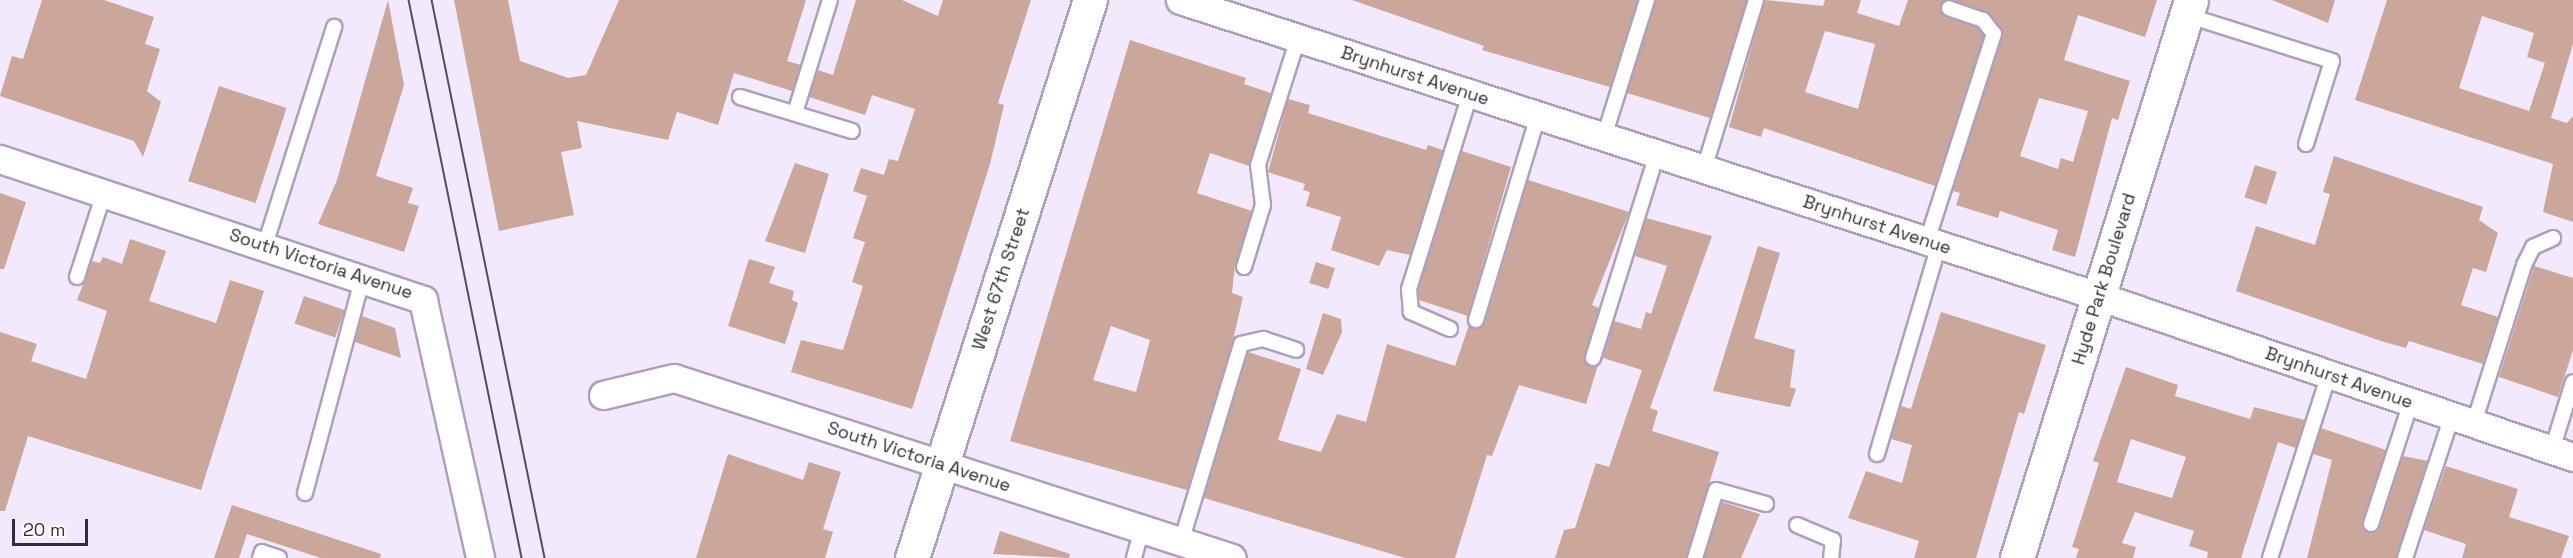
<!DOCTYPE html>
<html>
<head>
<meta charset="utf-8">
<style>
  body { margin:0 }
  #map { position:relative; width:2573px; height:558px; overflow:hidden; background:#f3e9fd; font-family:"Space Grotesk",sans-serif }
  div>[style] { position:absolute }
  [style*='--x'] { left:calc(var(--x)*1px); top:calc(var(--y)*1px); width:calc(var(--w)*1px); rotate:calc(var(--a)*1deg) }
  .building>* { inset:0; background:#cba69a; transform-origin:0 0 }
  .roads { filter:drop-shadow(2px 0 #af9fbe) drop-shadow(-2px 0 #af9fbe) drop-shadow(0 2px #af9fbe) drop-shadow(0 -2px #af9fbe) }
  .lane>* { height:14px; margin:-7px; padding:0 7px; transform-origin:7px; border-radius:7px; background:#fff }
  .street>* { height:27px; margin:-13.5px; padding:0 13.5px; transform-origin:13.5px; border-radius:13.5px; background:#fff }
  .secondary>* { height:33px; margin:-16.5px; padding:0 16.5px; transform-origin:16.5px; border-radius:16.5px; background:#fff }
  .tram>* { height:1.5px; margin:-0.75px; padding:0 0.75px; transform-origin:0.75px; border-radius:0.75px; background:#554d5c }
  span { translate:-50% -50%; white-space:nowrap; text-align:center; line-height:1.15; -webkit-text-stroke:4.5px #fff; paint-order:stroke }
  .street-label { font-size:18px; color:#332c39 }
  .scale { position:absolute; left:12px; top:519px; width:76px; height:27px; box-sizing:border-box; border:3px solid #332c39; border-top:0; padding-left:8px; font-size:18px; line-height:21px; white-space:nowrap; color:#332c39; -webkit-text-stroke:4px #fff; paint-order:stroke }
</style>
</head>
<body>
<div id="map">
  <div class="building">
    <i style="clip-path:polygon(42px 0,104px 0,154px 17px,145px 44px,160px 49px,147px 91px,161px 102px,143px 157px,134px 141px,0 96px,12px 56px,23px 59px)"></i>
    <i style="clip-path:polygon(388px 0,404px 85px,376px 176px,413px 188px,408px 203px,419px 206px,404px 252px,318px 224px,337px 180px)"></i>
    <i style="clip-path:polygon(454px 0,508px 0,520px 61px,568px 78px,586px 75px,619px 0,806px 0,787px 61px,801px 65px,792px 91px,734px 73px,718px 125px,677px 112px,668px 140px,577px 121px,582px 148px,561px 152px,574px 215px,499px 231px)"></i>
    <i style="clip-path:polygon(856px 0,902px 0,938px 16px,943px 0,1031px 0,998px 103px,1004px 105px,990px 164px,912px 409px,791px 372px,801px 340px,843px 350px,863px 286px,852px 282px,865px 242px,853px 238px,867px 196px,853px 191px,861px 168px,884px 175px,889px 159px,898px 161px,915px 109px,872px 95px,865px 115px,809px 97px,818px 70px,833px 75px)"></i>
    <i style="clip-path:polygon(1352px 0,1638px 0,1610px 87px,1482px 50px,1484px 46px)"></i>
    <i style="clip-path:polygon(1656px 0,1747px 0,1710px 118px,1627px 93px)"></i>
    <i style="clip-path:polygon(evenodd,1765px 0,1823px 6px,1825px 0,1861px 0,1857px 13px,1899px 26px,1908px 0,1945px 0,1943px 14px,1978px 28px,1984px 36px,1935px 186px,1764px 128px,1761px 137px,1729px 127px,1765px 0,1825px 31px,1875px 44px,1858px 109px,1805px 92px,1825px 31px)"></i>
    <i style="clip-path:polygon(evenodd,1953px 0,2157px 0,2145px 37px,2078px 15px,2064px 60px,2130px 81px,2118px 120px,2112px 118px,2075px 257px,2052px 250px,2058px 230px,2000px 211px,1998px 218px,1956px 205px,1960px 193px,1953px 191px,2003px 33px,1987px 12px,1953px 0,2039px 98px,2088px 111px,2073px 162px,2061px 158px,2058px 169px,2020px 156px,2039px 98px)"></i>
    <i style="clip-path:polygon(2272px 0,2335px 0,2328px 23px)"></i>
    <i style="clip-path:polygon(evenodd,2387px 0,2573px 0,2573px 44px,2551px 118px,2567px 123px,2573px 116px,2573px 222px,2543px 212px,2553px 164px,2355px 100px,2387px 0,2482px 16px,2534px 33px,2527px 57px,2545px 63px,2529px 111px,2459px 88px,2482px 16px)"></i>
    <i style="clip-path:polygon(evenodd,1130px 40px,1246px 78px,1244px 84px,1271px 93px,1249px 166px,1210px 153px,1197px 193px,1252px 211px,1235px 265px,1232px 293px,1243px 297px,1233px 340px,1187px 490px,1010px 441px,1130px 40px,1111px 326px,1150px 340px,1136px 392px,1093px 380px,1111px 326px)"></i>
    <i style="left:219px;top:86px;width:71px;height:100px;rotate:18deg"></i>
    <i style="clip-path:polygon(1288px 99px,1310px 105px,1308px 113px,1426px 150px,1428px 145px,1443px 150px,1410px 255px,1387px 250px,1379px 266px,1331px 250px,1341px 217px,1306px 206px,1310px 192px,1303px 190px,1305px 184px,1268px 172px)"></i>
    <i style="clip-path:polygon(1462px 151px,1511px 167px,1468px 316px,1419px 300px,1418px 290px)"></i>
    <i style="clip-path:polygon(2334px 156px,2483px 207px,2479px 220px,2498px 233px,2486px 272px,2473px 268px,2461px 305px,2498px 317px,2483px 364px,2409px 341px,2406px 348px,2384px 342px,2236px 291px,2256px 226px,2315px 245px,2330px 194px,2323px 192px)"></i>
    <i style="clip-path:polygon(795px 163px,829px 174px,805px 253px,765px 241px)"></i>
    <i style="left:2255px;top:165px;width:23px;height:34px;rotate:18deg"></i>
    <i style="clip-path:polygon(1528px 180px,1629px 212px,1592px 305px,1599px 308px,1584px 359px,1590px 366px,1598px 365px,1586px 404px,1519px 385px,1492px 456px,1487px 455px,1455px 558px,1405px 558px,1204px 498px,1248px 352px,1301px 369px,1278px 440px,1321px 452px,1337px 414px,1366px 422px,1387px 344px,1455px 366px,1469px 325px,1477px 329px,1485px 323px)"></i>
    <i style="clip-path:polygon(0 193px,26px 202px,4px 269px,0 269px)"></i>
    <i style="clip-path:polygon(1646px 218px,1712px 236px,1650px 408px,1658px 411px,1652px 431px,1719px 452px,1686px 558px,1555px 558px,1564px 530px,1575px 528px,1596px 463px,1609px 467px,1642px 370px,1603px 358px,1614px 321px,1641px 329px,1646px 312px,1651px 314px,1667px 266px,1635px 256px)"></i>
    <i style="clip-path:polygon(130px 239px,166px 251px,149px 301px,216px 323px,230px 280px,264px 291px,201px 490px,28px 436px,5px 511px,0 511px,0 332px,37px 344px,31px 361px,86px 379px,107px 311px,77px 300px,92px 261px,100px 263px,103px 257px,122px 264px)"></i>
    <i style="clip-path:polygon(1758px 246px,1780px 253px,1754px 338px,1795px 350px,1790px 387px,1796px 389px,1790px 407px,1713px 391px)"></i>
    <i style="clip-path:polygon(749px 259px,775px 267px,769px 283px,794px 291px,792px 300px,798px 303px,785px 344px,728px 326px)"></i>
    <i style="left:1316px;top:262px;width:20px;height:22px;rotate:18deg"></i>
    <i style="clip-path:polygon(2534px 266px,2573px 278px,2573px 350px,2558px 397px,2499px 377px)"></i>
    <i style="left:304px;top:296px;width:43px;height:29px;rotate:19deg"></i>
    <i style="clip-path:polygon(1941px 312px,2046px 345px,2024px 414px,2019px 412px,1976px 558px,1914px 558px,1919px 541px,1848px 518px,1866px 471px,1902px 483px,1912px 445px,1891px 439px,1901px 406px,1911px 409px)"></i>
    <i style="clip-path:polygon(1323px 313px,1341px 319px,1342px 332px,1323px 375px,1306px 369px)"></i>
    <i style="clip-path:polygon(362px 316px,395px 328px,401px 358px,355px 342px)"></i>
    <i style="clip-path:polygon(evenodd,2126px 367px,2178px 385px,2175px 396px,2250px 419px,2254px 407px,2305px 420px,2296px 448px,2278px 442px,2241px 558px,2207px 558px,2208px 552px,2189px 546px,2194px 531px,2135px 512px,2122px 543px,2136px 547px,2133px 558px,2076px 558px,2079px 549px,2072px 547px,2099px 463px,2093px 461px,2126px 367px,2131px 439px,2186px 457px,2172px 498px,2117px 482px,2131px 439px)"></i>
    <i style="clip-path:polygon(2321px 428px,2386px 450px,2362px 521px,2369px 533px,2380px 527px,2403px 456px,2428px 461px,2396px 558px,2307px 558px,2332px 460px,2313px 454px)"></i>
    <i style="clip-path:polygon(728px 454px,803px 480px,809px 462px,841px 472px,823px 529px,833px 532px,825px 558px,696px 558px)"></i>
    <i style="clip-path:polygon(2446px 466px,2518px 489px,2509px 517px,2569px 536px,2561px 558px,2462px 558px,2466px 544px,2424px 530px)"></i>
    <i style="clip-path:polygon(1722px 502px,1760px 514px,1741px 558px,1704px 558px)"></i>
    <i style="clip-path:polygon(232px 505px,381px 554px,380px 558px,321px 558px,247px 534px,239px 558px,214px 558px)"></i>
    <i style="clip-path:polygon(1000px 531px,1070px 554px,1069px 558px,993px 554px)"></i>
  </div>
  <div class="roads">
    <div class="lane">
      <i style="--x:2186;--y:15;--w:153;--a:17.5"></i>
      <i style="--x:2332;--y:61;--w:87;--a:107.4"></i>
      <i style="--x:740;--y:97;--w:117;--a:16.9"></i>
      <i style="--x:795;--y:113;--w:118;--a:-72.8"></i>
      <i style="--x:1604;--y:137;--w:144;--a:-72.6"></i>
      <i style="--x:1704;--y:169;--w:177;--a:-72.9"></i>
      <i style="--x:1927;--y:241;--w:218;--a:-72.1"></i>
      <i style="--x:1994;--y:34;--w:18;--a:-128"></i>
      <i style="--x:1983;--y:20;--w:36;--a:-161"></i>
      <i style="--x:265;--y:245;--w:229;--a:-72.4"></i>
      <i style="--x:1244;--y:267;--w:65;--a:-73"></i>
      <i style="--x:1263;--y:205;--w:40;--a:-97.1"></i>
      <i style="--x:1258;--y:165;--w:133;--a:-72.5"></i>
      <i style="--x:77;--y:277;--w:88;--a:-72.2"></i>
      <i style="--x:1476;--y:320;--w:213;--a:-73.1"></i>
      <i style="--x:1450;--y:329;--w:43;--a:-156.4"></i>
      <i style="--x:1411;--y:312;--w:23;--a:-95"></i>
      <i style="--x:1409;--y:289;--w:204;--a:-72.6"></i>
      <i style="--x:1593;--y:358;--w:214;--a:-72.6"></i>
      <i style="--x:2474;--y:423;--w:166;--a:-72.4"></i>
      <i style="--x:2524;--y:265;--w:20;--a:-63"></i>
      <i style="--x:2533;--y:247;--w:22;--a:-24"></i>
      <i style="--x:2552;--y:450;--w:71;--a:-72.8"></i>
      <i style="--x:1877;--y:454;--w:218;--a:-73.5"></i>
      <i style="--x:305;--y:493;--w:224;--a:-75"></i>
      <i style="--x:2371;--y:524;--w:128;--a:-71.8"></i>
      <i style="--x:1797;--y:525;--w:39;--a:23"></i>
      <i style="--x:1833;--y:540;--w:18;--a:96"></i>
      <i style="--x:1181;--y:542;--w:207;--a:-73.1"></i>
      <i style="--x:1241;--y:344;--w:23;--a:-13"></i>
      <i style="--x:1263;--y:339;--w:35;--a:18"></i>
      <i style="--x:260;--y:558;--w:6;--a:-72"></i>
      <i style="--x:262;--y:552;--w:18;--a:19"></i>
      <i style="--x:1134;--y:558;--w:30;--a:-75"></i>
      <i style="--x:1695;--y:558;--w:71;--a:-72.8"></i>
      <i style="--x:1716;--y:490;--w:52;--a:15.6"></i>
      <i style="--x:2270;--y:558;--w:193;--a:-72.2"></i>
      <i style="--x:2405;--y:558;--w:150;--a:-71.7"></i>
    </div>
    <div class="street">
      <i style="--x:1180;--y:0;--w:965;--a:17.87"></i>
      <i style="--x:2098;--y:296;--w:502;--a:18.72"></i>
      <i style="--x:0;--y:159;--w:446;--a:18.4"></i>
      <i style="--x:423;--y:300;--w:264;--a:77.5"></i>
      <i style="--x:603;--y:395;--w:73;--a:-13.5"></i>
      <i style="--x:674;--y:378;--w:586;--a:17.88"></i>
    </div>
    <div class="secondary">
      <i style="--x:912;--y:558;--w:586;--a:-72.31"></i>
      <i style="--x:2017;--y:558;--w:584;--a:-72.68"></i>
    </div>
  </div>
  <div class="tram">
    <i style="--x:409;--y:0;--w:569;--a:78.55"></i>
    <i style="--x:432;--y:0;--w:569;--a:78.55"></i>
  </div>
  <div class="street-label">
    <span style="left:1415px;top:76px;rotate:18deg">Brynhurst Avenue</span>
    <span style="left:1877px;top:225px;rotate:18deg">Brynhurst Avenue</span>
    <span style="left:321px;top:264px;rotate:18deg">South Victoria Avenue</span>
    <span style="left:1001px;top:279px;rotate:-72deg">West 67th Street</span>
    <span style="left:2104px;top:279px;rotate:-73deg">Hyde Park Boulevard</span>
    <span style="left:2339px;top:378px;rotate:19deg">Brynhurst Avenue</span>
    <span style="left:919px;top:457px;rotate:18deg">South Victoria Avenue</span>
  </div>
  <div class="scale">20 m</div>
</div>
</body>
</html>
